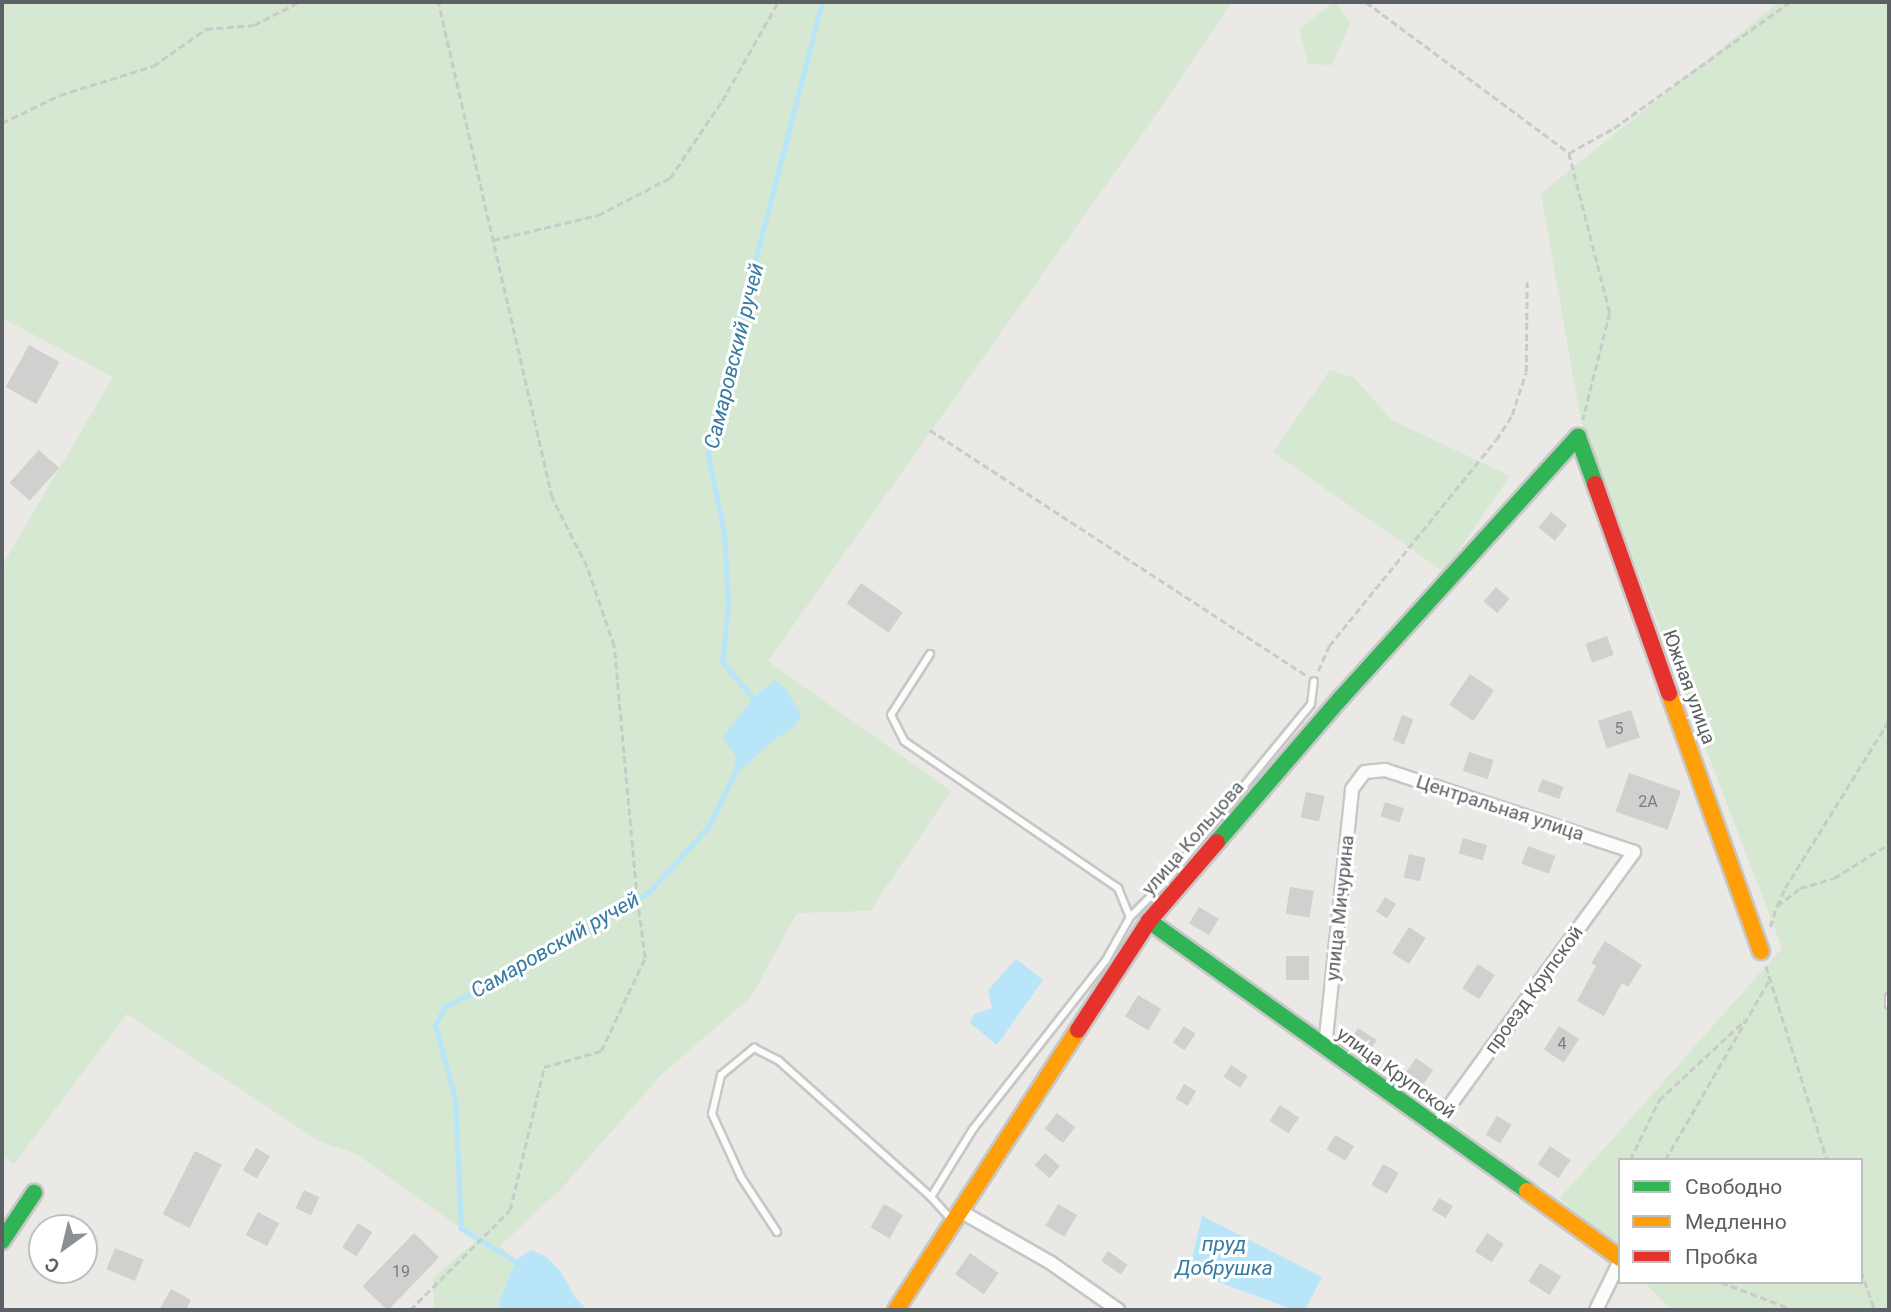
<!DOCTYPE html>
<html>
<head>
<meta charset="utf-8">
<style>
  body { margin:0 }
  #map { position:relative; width:1891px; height:1312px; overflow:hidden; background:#ebe9e6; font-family:Roboto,sans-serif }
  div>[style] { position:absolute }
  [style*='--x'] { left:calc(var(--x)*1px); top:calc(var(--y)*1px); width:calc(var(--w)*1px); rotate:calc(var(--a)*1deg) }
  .green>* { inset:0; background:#d6e8d1 }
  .water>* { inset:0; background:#b8e6f8 }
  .stream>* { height:4.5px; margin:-2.25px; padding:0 2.25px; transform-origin:2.25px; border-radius:2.25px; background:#b8e6f8 }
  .building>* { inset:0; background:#d2d0cf; transform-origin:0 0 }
  .path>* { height:2.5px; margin-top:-1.25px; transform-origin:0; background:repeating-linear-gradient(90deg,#c7ccc8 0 7px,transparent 0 10.5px) }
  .roads { filter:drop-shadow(2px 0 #c7c7c7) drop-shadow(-2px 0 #c7c7c7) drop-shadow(0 2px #c7c7c7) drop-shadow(0 -2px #c7c7c7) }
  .lane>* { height:6px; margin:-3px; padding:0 3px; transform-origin:3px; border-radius:3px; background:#fcfcfb }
  .street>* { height:12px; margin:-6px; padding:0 6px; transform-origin:6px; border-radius:6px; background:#fcfcfb }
  .fast>* { height:16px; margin:-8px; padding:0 8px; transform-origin:8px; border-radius:8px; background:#30b455 }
  .slow>* { height:16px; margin:-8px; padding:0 8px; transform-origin:8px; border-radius:8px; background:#ff9f0a }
  .jam>* { height:16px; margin:-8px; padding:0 8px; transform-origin:8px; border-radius:8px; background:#e5322d }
  span { translate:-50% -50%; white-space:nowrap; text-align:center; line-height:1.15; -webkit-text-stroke:6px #fff; paint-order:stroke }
  .number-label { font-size:16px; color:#7a7d80 }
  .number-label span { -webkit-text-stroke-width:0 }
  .street-label { font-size:19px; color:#5b6064 }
  .water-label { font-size:21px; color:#377ba2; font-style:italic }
  .frame { position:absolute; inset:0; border:4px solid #5b6064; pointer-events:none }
  .legend { position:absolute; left:1618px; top:1158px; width:245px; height:126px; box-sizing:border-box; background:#fff; border:2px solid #bdbfc1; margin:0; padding:9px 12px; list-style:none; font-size:21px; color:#5b6064 }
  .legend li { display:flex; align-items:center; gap:14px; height:35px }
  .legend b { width:35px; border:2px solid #bdbfc1 }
  .north { position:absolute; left:28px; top:1214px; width:70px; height:70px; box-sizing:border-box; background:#fff; border:2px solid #bdbfc1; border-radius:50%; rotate:214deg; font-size:19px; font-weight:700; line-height:28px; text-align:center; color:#5b6064 }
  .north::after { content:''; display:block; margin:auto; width:24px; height:32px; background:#8d9092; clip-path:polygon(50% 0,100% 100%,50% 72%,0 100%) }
</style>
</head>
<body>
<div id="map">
  <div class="green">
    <i style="clip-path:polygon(2px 2px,1232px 2px,1162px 106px,768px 661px,951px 791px,870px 911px,797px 913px,751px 997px,662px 1074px,562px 1188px,500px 1246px,516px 1260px,498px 1303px,502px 1310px,434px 1310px,433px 1278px,477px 1240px,355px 1153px,320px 1142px,127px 1014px,14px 1164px,2px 1155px,2px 566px,113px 377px,2px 318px)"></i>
    <i style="clip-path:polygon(1335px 2px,1350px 23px,1332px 65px,1308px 64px,1299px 29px)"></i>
    <i style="clip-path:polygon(1779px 2px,1889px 2px,1889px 1310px,1671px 1310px,1644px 1282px,1861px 1282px,1861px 1160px,1620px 1160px,1620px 1258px,1560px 1198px,1782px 948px,1581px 422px,1541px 193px)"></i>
    <i style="clip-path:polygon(1330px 370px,1354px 378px,1392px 420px,1510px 476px,1444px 572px,1273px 452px)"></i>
  </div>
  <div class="water">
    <i style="clip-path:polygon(774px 680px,785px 688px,801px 714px,796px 726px,775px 739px,733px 777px,736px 757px,723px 737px,753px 698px)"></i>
    <i style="clip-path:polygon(1016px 959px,1043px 980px,997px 1045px,970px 1023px,974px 1014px,992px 1008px,988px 990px)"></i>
    <i style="clip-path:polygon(1202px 1216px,1322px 1277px,1305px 1310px,1294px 1310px,1189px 1271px)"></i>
    <i style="clip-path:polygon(531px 1250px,547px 1257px,561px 1272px,575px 1297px,588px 1310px,502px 1310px,498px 1304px,516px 1260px)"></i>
  </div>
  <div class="stream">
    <i style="--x:753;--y:704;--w:6;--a:-90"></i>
    <i style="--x:753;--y:698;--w:48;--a:-130.7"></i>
    <i style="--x:722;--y:662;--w:56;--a:-83.9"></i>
    <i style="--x:728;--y:606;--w:73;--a:-93.1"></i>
    <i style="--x:724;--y:533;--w:79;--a:-101.7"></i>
    <i style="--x:708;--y:456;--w:49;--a:-79.4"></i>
    <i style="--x:717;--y:408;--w:419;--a:-75.5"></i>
    <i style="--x:517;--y:1263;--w:66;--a:-148.7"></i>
    <i style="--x:461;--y:1229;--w:130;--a:-92.6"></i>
    <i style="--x:455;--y:1099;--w:77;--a:-105.1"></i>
    <i style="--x:435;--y:1025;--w:20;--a:-63"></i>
    <i style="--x:444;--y:1007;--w:123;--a:-27.2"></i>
    <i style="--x:553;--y:951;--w:113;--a:-31.6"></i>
    <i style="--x:649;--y:892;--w:89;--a:-47.7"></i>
    <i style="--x:709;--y:826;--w:60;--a:-64.3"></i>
  </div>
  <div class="building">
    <i style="left:29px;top:345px;width:35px;height:48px;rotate:29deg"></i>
    <i style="left:39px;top:450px;width:27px;height:44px;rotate:42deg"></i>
    <i style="left:1551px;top:512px;width:21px;height:20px;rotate:39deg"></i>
    <i style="left:861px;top:583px;width:51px;height:25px;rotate:35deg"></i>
    <i style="left:1496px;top:587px;width:18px;height:19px;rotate:41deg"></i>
    <i style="left:1607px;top:636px;width:20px;height:23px;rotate:70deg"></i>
    <i style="left:1470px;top:674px;width:29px;height:37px;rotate:34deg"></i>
    <i style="left:1631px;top:710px;width:29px;height:35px;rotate:72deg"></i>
    <i style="left:1402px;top:715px;width:12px;height:27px;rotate:20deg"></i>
    <i style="left:1469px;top:752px;width:26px;height:20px;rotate:18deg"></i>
    <i style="left:1629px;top:773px;width:55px;height:41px;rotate:19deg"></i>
    <i style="left:1542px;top:779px;width:23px;height:13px;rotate:20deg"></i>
    <i style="left:1306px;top:792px;width:19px;height:26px;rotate:12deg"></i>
    <i style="left:1385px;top:802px;width:20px;height:15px;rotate:18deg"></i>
    <i style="left:1463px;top:838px;width:25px;height:16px;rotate:16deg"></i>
    <i style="left:1528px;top:846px;width:29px;height:19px;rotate:20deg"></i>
    <i style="left:1409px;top:854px;width:17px;height:24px;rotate:13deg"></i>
    <i style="left:1290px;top:887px;width:24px;height:27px;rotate:9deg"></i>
    <i style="left:1385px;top:897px;width:13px;height:17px;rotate:32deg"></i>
    <i style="left:1199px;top:907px;width:23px;height:19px;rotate:31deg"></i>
    <i style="left:1409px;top:927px;width:20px;height:31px;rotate:33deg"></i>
    <i style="clip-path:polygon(1605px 941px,1642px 965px,1628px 987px,1622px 983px,1604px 1016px,1577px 1001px,1596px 966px,1591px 963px)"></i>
    <i style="left:1286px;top:956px;width:23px;height:24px"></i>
    <i style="left:1478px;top:964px;width:20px;height:29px;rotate:33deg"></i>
    <i style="left:1138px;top:995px;width:27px;height:25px;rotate:31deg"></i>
    <i style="left:1184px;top:1026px;width:14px;height:20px;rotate:34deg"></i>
    <i style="left:1559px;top:1026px;width:24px;height:28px;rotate:33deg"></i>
    <i style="left:1358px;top:1028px;width:22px;height:18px;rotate:32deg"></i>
    <i style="left:1416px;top:1058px;width:21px;height:23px;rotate:35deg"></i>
    <i style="left:1231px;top:1065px;width:20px;height:14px;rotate:33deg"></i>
    <i style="left:1184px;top:1084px;width:14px;height:17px;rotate:30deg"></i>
    <i style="left:1280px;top:1105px;width:23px;height:19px;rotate:34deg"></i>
    <i style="left:1057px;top:1113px;width:23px;height:20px;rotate:38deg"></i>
    <i style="left:1497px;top:1116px;width:17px;height:22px;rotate:31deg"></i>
    <i style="left:1335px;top:1135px;width:22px;height:17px;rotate:30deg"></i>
    <i style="left:1550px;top:1146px;width:25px;height:22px;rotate:34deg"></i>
    <i style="left:256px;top:1148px;width:16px;height:26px;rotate:30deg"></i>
    <i style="left:195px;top:1151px;width:30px;height:71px;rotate:27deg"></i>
    <i style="left:1045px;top:1153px;width:20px;height:16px;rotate:41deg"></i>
    <i style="left:1383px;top:1164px;width:18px;height:24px;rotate:29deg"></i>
    <i style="left:304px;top:1190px;width:17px;height:20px;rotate:25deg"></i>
    <i style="left:1439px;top:1198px;width:16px;height:14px;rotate:30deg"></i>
    <i style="left:884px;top:1204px;width:22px;height:27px;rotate:30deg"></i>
    <i style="left:1058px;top:1204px;width:22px;height:25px;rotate:30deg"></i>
    <i style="left:258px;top:1212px;width:24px;height:26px;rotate:28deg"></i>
    <i style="left:358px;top:1223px;width:17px;height:29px;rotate:33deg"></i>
    <i style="left:414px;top:1233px;width:35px;height:74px;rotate:44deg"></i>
    <i style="left:1487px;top:1233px;width:20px;height:22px;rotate:33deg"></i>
    <i style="left:115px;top:1248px;width:31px;height:23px;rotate:22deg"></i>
    <i style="left:1108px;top:1251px;width:24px;height:12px;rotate:35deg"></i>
    <i style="left:970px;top:1253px;width:35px;height:26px;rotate:35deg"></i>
    <i style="left:1540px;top:1263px;width:25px;height:22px;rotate:32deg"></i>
    <i style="clip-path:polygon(171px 1289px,191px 1300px,186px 1310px,159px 1310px)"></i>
  </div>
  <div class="path">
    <i style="--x:1366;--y:2;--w:253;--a:36.6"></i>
    <i style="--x:1569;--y:153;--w:165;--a:75.6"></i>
    <i style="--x:1610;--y:313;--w:110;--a:104.2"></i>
    <i style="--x:2;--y:123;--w:64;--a:-25.8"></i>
    <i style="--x:60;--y:95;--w:97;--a:-17.3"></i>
    <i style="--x:153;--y:66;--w:65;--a:-34.9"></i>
    <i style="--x:206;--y:29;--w:48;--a:-4.8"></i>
    <i style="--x:254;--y:25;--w:51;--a:-27.1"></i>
    <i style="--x:1569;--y:153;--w:51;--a:-29.1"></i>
    <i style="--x:1614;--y:128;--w:216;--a:-35.6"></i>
    <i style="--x:493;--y:240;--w:108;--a:-13.4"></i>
    <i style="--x:598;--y:215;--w:81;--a:-27.2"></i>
    <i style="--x:670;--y:178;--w:93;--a:-56"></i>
    <i style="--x:722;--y:101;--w:114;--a:-60.5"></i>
    <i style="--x:930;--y:430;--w:449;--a:33.1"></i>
    <i style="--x:1318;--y:671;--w:27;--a:-66"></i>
    <i style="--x:1329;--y:646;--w:265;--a:-51"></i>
    <i style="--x:1496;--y:440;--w:30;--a:-57"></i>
    <i style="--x:1512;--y:415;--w:45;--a:-72"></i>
    <i style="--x:1526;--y:372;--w:90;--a:-89.4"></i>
    <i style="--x:1777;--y:906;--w:20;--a:-66"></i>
    <i style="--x:1785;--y:888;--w:198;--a:-58.2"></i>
    <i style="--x:1770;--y:927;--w:22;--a:-72"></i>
    <i style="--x:1777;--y:906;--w:29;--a:-38"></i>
    <i style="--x:1800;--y:888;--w:35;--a:-16"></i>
    <i style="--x:1834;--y:878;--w:65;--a:-31.7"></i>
    <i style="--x:1766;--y:966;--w:203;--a:72.5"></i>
    <i style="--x:1630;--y:1160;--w:67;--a:-64.2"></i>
    <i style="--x:1659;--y:1100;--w:117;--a:-42.9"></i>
    <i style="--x:1665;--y:1160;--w:209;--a:-59.9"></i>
    <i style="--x:1861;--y:1271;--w:41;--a:70.3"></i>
    <i style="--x:1721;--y:1282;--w:78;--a:21"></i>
    <i style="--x:410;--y:1310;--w:141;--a:-45"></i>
    <i style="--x:510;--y:1210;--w:147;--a:-76.6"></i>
    <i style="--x:544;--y:1067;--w:59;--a:-15.7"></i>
    <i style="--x:601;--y:1051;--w:103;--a:-64.7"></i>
    <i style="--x:645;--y:958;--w:60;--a:-97.7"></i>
    <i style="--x:637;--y:899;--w:254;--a:-95.2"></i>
    <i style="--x:614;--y:646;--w:83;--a:-108.9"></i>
    <i style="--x:587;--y:567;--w:77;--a:-116.9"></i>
    <i style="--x:552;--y:498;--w:509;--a:-102.94"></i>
  </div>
  <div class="roads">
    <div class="lane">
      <i style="--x:930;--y:654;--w:72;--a:122.6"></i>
      <i style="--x:891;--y:715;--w:29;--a:63"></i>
      <i style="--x:904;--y:741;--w:260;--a:34.5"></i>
      <i style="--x:1118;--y:888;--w:31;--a:68"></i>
      <i style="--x:1889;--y:997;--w:8;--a:90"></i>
      <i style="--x:931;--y:1197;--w:80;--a:-58.3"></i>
      <i style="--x:973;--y:1129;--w:215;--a:-51.8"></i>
      <i style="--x:1106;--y:960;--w:49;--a:-60.8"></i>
      <i style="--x:1130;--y:917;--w:49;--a:-45"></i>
      <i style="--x:1165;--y:882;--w:230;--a:-50.6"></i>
      <i style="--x:1311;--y:704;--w:23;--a:-83"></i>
      <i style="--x:777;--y:1232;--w:66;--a:-123.2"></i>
      <i style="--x:741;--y:1177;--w:69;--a:-114.7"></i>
      <i style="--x:712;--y:1114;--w:40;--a:-77"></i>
      <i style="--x:721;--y:1075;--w:43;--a:-39.3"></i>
      <i style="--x:754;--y:1048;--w:27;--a:27"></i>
      <i style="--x:778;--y:1060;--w:205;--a:41.8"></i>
      <i style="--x:931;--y:1197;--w:31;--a:48"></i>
    </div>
    <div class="street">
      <i style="--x:1325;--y:1047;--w:259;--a:-84"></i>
      <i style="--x:1352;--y:789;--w:21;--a:-53"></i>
      <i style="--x:1365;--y:772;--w:20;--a:-6"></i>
      <i style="--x:1385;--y:770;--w:262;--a:18.2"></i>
      <i style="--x:1634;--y:852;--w:340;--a:126"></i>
      <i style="--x:960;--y:1211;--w:105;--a:29.7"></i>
      <i style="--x:1051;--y:1263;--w:82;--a:35"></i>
      <i style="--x:1596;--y:1310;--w:55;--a:-63.9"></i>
    </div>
    <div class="fast">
      <i style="--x:1217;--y:842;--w:190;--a:-49.3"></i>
      <i style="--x:1341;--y:698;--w:353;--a:-47.8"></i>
      <i style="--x:1578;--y:437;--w:50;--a:70.1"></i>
      <i style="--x:1149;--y:921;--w:465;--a:35.5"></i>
      <i style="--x:2;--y:1241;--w:58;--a:-56.3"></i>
    </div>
    <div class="slow">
      <i style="--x:1669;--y:693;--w:274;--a:70.4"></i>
      <i style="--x:1527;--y:1191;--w:115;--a:35.8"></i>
      <i style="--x:896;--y:1310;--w:334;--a:-57"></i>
    </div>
    <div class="jam">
      <i style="--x:1595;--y:484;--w:222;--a:70.5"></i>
      <i style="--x:1078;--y:1030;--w:130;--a:-56.9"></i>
      <i style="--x:1149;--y:921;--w:104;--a:-49.3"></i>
    </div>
  </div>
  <div class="number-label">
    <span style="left:1619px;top:729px">5</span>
    <span style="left:1648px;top:802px">2А</span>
    <span style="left:1562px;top:1044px">4</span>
    <span style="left:401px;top:1272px">19</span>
  </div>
  <div class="street-label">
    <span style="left:1689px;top:687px;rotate:70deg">Южная улица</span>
    <span style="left:1500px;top:808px;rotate:18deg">Центральная улица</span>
    <span style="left:1193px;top:838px;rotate:-49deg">улица Кольцова</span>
    <span style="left:1340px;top:908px;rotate:-84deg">улица Мичурина</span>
    <span style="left:1534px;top:990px;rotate:-54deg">проезд Крупской</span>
    <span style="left:1396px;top:1073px;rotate:36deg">улица Крупской</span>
  </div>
  <div class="water-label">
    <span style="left:734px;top:356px;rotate:-76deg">Самаровский ручей</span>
    <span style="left:555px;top:945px;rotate:-30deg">Самаровский ручей</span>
    <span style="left:1224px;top:1256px">пруд<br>Добрушка</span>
  </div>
  <div class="frame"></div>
  <ul class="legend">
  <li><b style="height:9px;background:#30b455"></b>Свободно</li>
  <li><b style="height:9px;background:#ff9f0a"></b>Медленно</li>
  <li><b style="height:9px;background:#e5322d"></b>Пробка</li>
  </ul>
  <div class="north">С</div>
</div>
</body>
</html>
